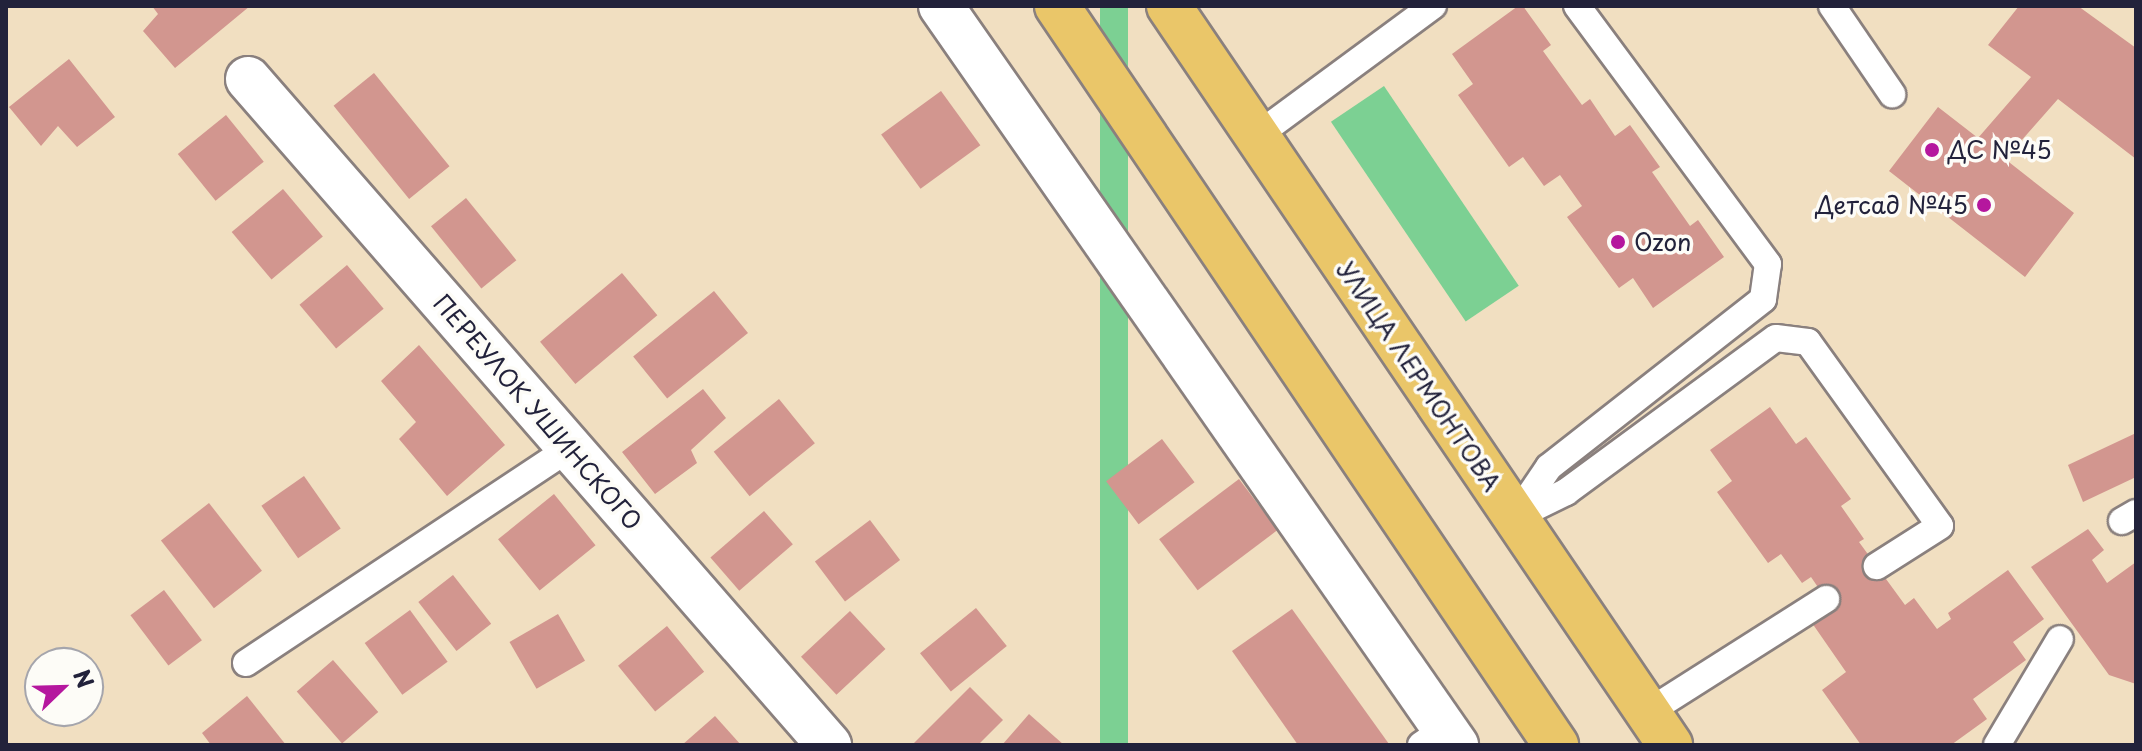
<!DOCTYPE html>
<html>
<head>
<meta charset="utf-8">
<style>
  body { margin:0 }
  #map { position:relative; width:2142px; height:751px; overflow:hidden; background:#f1dfc1; font-family:"Playpen Sans",sans-serif }
  div>[style] { position:absolute }
  [style*='--x'] { left:calc(var(--x)*1px); top:calc(var(--y)*1px); width:calc(var(--w)*1px); rotate:calc(var(--a)*1deg) }
  .green>* { inset:0; background:#7cd093; transform-origin:0 0 }
  .building>* { inset:0; background:#d2968f; transform-origin:0 0 }
  .roads { filter:drop-shadow(2px 0 #8a807e) drop-shadow(-2px 0 #8a807e) drop-shadow(0 2px #8a807e) drop-shadow(0 -2px #8a807e) }
  .service>* { height:26px; margin:-13px; padding:0 13px; transform-origin:13px; border-radius:13px; background:#fff }
  .minor>* { height:44px; margin:-22px; padding:0 22px; transform-origin:22px; border-radius:22px; background:#fff }
  .primary>* { height:44px; margin:-22px; padding:0 22px; transform-origin:22px; border-radius:22px; background:#eac669 }
  .dots>* { width:22px; height:22px; translate:-50% -50%; box-sizing:border-box; border:4px solid #fdfcf7; border-radius:50% }
  span { translate:-50% -50%; white-space:nowrap; text-align:center; line-height:1.15; -webkit-text-stroke:7px #fdfcf7; paint-order:stroke }
  .poi-label { font-size:24px; color:#22223b }
  .left { translate:0 -50%; text-align:left }
  .right { translate:-100% -50%; text-align:right }
  .street-label { font-size:24px; color:#22223b }
  .frame { position:absolute; inset:0; border:8px solid #22223b; pointer-events:none }
  .north { position:absolute; left:24px; top:647px; width:80px; height:80px; box-sizing:border-box; background:#fdfcf7; border:2px solid #a5a5ac; border-radius:50%; rotate:67deg; font-size:22px; font-weight:700; line-height:32px; text-align:center; color:#22223b }
  .north::after { content:''; display:block; margin:auto; width:28px; height:36px; background:#b5179e; clip-path:polygon(50% 0,100% 100%,50% 72%,0 100%) }
</style>
</head>
<body>
<div id="map">
  <div class="green">
    <i style="left:1100px;top:6px;width:28px;height:892px"></i>
    <i style="left:1384px;top:86px;width:241px;height:64px;rotate:56deg"></i>
  </div>
  <div class="building">
    <i style="clip-path:polygon(152px 6px,250px 6px,175px 68px,143px 31px,158px 14px)"></i>
    <i style="clip-path:polygon(1518px 6px,1523px 6px,1551px 45px,1543px 51px,1582px 105px,1590px 99px,1615px 136px,1630px 125px,1660px 167px,1652px 172px,1690px 226px,1698px 220px,1724px 257px,1653px 308px,1633px 278px,1619px 288px,1567px 217px,1582px 206px,1560px 175px,1544px 186px,1523px 157px,1509px 167px,1458px 95px,1473px 84px,1452px 54px)"></i>
    <i style="clip-path:polygon(2019px 6px,2078px 6px,2136px 48px,2136px 159px,2058px 99px,2005px 159px,2074px 213px,2025px 277px,1889px 171px,1938px 107px,1978px 138px,2031px 77px,1988px 45px)"></i>
    <i style="clip-path:polygon(69px 59px,115px 117px,77px 147px,58px 126px,41px 146px,9px 107px)"></i>
    <i style="left:374px;top:73px;width:120px;height:52px;rotate:51deg"></i>
    <i style="left:941px;top:91px;width:67px;height:74px;rotate:54deg"></i>
    <i style="left:226px;top:115px;width:60px;height:62px;rotate:51deg"></i>
    <i style="left:283px;top:189px;width:62px;height:67px;rotate:50deg"></i>
    <i style="left:466px;top:198px;width:80px;height:45px;rotate:51deg"></i>
    <i style="left:347px;top:265px;width:57px;height:62px;rotate:50deg"></i>
    <i style="left:622px;top:273px;width:55px;height:107px;rotate:50deg"></i>
    <i style="left:714px;top:291px;width:54px;height:104px;rotate:51deg"></i>
    <i style="clip-path:polygon(419px 345px,505px 445px,447px 496px,399px 439px,416px 422px,381px 381px)"></i>
    <i style="clip-path:polygon(703px 389px,726px 418px,691px 450px,697px 463px,655px 494px,622px 452px)"></i>
    <i style="left:779px;top:399px;width:57px;height:84px;rotate:51deg"></i>
    <i style="clip-path:polygon(1770px 407px,1796px 444px,1806px 437px,1851px 499px,1841px 506px,1864px 539px,1859px 542px,1905px 605px,1914px 598px,1937px 629px,1951px 619px,1948px 613px,2008px 570px,2044px 619px,2013px 642px,2026px 660px,1973px 699px,1987px 719px,1951px 745px,1861px 745px,1822px 690px,1846px 672px,1812px 623px,1826px 599px,1811px 577px,1802px 583px,1781px 554px,1768px 563px,1717px 492px,1732px 481px,1710px 450px)"></i>
    <i style="clip-path:polygon(2136px 433px,2136px 477px,2083px 502px,2068px 465px)"></i>
    <i style="left:1162px;top:439px;width:54px;height:70px;rotate:53deg"></i>
    <i style="left:304px;top:476px;width:64px;height:52px;rotate:55deg"></i>
    <i style="left:1239px;top:479px;width:64px;height:100px;rotate:53deg"></i>
    <i style="left:554px;top:494px;width:66px;height:72px;rotate:51deg"></i>
    <i style="left:209px;top:503px;width:86px;height:61px;rotate:52deg"></i>
    <i style="left:764px;top:511px;width:44px;height:71px;rotate:49deg"></i>
    <i style="left:870px;top:520px;width:50px;height:69px;rotate:53deg"></i>
    <i style="clip-path:polygon(2088px 529px,2104px 550px,2092px 560px,2107px 583px,2136px 562px,2136px 684px,2109px 675px,2031px 567px)"></i>
    <i style="left:453px;top:575px;width:62px;height:44px;rotate:52deg"></i>
    <i style="left:164px;top:590px;width:63px;height:42px;rotate:53deg"></i>
    <i style="left:976px;top:608px;width:49px;height:72px;rotate:51deg"></i>
    <i style="clip-path:polygon(1292px 609px,1389px 744px,1387px 745px,1298px 745px,1232px 651px)"></i>
    <i style="left:410px;top:610px;width:64px;height:56px;rotate:54deg"></i>
    <i style="left:850px;top:611px;width:52px;height:67px;rotate:47deg"></i>
    <i style="left:558px;top:614px;width:54px;height:56px;rotate:60deg"></i>
    <i style="left:667px;top:626px;width:59px;height:63px;rotate:51deg"></i>
    <i style="left:333px;top:660px;width:69px;height:48px;rotate:49deg"></i>
    <i style="clip-path:polygon(970px 687px,1003px 720px,978px 745px,912px 745px)"></i>
    <i style="clip-path:polygon(247px 696px,286px 745px,211px 745px,202px 733px)"></i>
    <i style="clip-path:polygon(1029px 714px,1064px 745px,1002px 745px)"></i>
    <i style="clip-path:polygon(715px 716px,741px 745px,682px 745px)"></i>
  </div>
  <div class="roads">
    <div class="service">
      <i style="--x:1832;--y:6;--w:107;--a:55.7"></i>
      <i style="--x:1255;--y:137;--w:221;--a:-36.4"></i>
      <i style="--x:1515;--y:517;--w:60;--a:-55.8"></i>
      <i style="--x:1549;--y:467;--w:272;--a:-38.1"></i>
      <i style="--x:1763;--y:299;--w:35;--a:-82"></i>
      <i style="--x:1768;--y:264;--w:321;--a:-126.5"></i>
      <i style="--x:1515;--y:517;--w:57;--a:-26.1"></i>
      <i style="--x:1566;--y:492;--w:260;--a:-36.3"></i>
      <i style="--x:1776;--y:338;--w:32;--a:7"></i>
      <i style="--x:1808;--y:342;--w:226;--a:54.3"></i>
      <i style="--x:1940;--y:526;--w:75;--a:147.6"></i>
      <i style="--x:2122;--y:521;--w:16;--a:-30"></i>
      <i style="--x:246;--y:663;--w:389;--a:-33.6"></i>
      <i style="--x:1648;--y:712;--w:211;--a:-32.4"></i>
      <i style="--x:1421;--y:745;--w:29;--a:-34"></i>
      <i style="--x:1997;--y:745;--w:123;--a:-59.3"></i>
    </div>
    <div class="minor">
      <i style="--x:941;--y:6;--w:901;--a:55.13"></i>
      <i style="--x:248;--y:79;--w:884;--a:48.9"></i>
    </div>
    <div class="primary">
      <i style="--x:1057;--y:6;--w:892;--a:55.97"></i>
      <i style="--x:1169;--y:6;--w:893;--a:55.86"></i>
    </div>
  </div>
  <div class="dots">
    <i style="left:1932px;top:150px;background:#b5179e"></i>
    <i style="left:1984px;top:205px;background:#b5179e"></i>
    <i style="left:1618px;top:242px;background:#b5179e"></i>
  </div>
  <div class="poi-label">
    <span class="left" style="left:1948px;top:150px">ДС №45</span>
    <span class="right" style="left:1968px;top:205px">Детсад №45</span>
    <span class="left" style="left:1634px;top:242px">Ozon</span>
  </div>
  <div class="street-label">
    <span style="left:1419px;top:376px;rotate:56deg">УЛИЦА ЛЕРМОНТОВА</span>
    <span style="left:538px;top:412px;rotate:49deg">ПЕРЕУЛОК УШИНСКОГО</span>
  </div>
  <div class="frame"></div>
  <div class="north">N</div>
</div>
</body>
</html>
